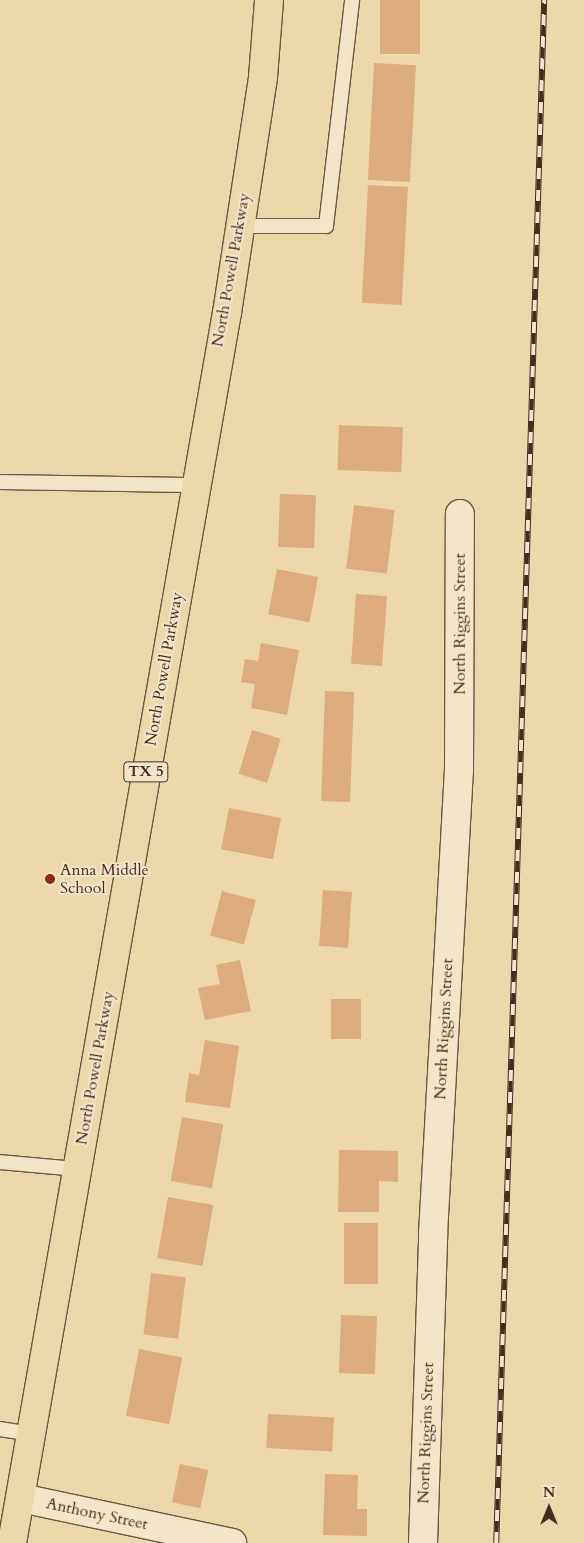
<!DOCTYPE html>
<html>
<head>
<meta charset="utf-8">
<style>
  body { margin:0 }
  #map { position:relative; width:584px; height:1543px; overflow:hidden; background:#ecd8ab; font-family:Cardo,serif }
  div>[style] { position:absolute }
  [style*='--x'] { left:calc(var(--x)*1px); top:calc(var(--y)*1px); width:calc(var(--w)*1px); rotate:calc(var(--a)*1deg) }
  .building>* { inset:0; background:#dcab7e; transform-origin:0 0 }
  .roads { filter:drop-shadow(1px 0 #6e5744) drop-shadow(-1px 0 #6e5744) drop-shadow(0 1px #6e5744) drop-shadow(0 -1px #6e5744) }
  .lane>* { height:14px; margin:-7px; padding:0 7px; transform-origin:7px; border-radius:7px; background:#f3e6c8 }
  .street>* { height:28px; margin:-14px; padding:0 14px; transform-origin:14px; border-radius:14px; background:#f3e6c8 }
  .primary>* { height:28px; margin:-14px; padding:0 14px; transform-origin:14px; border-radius:14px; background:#ecd8ab }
  .rail>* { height:5.5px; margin-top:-2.75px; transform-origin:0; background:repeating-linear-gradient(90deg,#f3e6c8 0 11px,#442c21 0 22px); box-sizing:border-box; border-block:1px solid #442c21 }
  .dots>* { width:14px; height:14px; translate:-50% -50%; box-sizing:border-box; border:2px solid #f3e6c8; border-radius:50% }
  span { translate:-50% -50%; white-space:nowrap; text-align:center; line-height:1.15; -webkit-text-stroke:4px #f3e6c8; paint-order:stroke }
  .shield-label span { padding:1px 4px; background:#f3e6c8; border:1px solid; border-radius:4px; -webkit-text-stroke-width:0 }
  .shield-label { font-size:15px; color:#442c21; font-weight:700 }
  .street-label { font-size:16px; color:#442c21 }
  .poi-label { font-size:16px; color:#442c21 }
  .left { translate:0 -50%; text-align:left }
  .north { position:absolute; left:524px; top:1483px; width:50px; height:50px; -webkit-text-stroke:4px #f3e6c8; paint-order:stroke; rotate:0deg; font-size:14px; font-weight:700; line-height:20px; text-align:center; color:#442c21 }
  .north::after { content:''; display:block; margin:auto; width:18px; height:22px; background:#442c21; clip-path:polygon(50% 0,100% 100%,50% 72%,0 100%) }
</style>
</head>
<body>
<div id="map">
  <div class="building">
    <i style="left:380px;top:0;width:40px;height:54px"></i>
    <i style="left:374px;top:63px;width:42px;height:117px;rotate:3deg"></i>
    <i style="left:368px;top:185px;width:40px;height:118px;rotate:3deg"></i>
    <i style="left:339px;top:425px;width:64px;height:45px;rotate:2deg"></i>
    <i style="left:280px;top:494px;width:36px;height:53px;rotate:2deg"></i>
    <i style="left:354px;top:505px;width:41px;height:64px;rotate:7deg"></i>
    <i style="left:277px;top:569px;width:42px;height:46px;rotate:11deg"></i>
    <i style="left:356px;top:594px;width:31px;height:70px;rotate:4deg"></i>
    <i style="clip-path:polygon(261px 643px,299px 650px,287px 715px,251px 708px,255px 684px,241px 682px,245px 659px,258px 661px)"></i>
    <i style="left:325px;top:691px;width:29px;height:110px;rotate:2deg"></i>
    <i style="left:252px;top:730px;width:30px;height:46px;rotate:17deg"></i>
    <i style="left:229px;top:808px;width:53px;height:42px;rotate:11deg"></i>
    <i style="left:323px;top:890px;width:29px;height:56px;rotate:4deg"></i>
    <i style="left:222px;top:891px;width:35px;height:46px;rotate:15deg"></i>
    <i style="clip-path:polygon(240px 960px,251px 1011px,205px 1020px,198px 988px,220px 984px,216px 965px)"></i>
    <i style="left:331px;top:999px;width:30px;height:40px"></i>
    <i style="clip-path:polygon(205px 1040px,239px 1046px,230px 1108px,185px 1102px,189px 1073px,199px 1075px)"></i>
    <i style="left:182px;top:1117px;width:42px;height:65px;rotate:10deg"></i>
    <i style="clip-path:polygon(339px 1150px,398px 1151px,398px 1182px,379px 1181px,379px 1212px,338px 1212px)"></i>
    <i style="left:168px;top:1197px;width:46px;height:62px;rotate:10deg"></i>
    <i style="left:344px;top:1223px;width:34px;height:61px"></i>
    <i style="left:151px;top:1273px;width:35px;height:62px;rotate:7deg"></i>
    <i style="left:341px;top:1315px;width:36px;height:58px;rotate:2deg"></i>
    <i style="left:139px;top:1349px;width:44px;height:68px;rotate:11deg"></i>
    <i style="left:268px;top:1414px;width:66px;height:34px;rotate:3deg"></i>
    <i style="left:180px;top:1464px;width:29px;height:39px;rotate:12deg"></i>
    <i style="clip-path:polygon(325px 1474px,358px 1475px,357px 1509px,367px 1509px,367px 1536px,323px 1535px)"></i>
  </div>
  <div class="roads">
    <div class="lane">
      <i style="--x:240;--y:226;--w:86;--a:0"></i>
      <i style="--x:326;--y:226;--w:227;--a:-83.4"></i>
      <i style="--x:0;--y:482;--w:195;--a:0.9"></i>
      <i style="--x:0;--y:1162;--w:77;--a:5.2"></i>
      <i style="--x:0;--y:1429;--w:32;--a:9"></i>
    </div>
    <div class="street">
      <i style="--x:21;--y:1498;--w:216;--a:12"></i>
      <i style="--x:423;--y:1543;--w:309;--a:-88.1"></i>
      <i style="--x:433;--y:1234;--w:464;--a:-86.8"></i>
      <i style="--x:459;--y:771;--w:257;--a:-89.8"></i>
    </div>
    <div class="primary">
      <i style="--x:12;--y:1543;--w:1249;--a:-80.09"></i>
      <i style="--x:227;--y:313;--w:239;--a:-81.3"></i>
      <i style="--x:263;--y:77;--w:77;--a:-85.5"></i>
    </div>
  </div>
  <div class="rail">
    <i style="--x:496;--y:1543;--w:1544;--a:-88.22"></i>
  </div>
  <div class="dots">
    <i style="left:50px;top:879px;background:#8f2418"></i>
  </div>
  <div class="shield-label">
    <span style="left:146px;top:772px">TX 5</span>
  </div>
  <div class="street-label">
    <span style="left:231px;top:270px;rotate:-80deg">North Powell Parkway</span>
    <span style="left:460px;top:624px;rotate:-90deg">North Riggins Street</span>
    <span style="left:164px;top:669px;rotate:-80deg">North Powell Parkway</span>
    <span style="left:444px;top:1029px;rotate:-87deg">North Riggins Street</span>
    <span style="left:95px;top:1068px;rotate:-80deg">North Powell Parkway</span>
    <span style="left:426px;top:1433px;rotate:-88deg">North Riggins Street</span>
    <span style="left:97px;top:1514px;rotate:12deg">Anthony Street</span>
  </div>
  <div class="poi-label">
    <span class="left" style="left:60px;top:879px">Anna Middle<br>School</span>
  </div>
  <div class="north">N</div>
</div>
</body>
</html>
